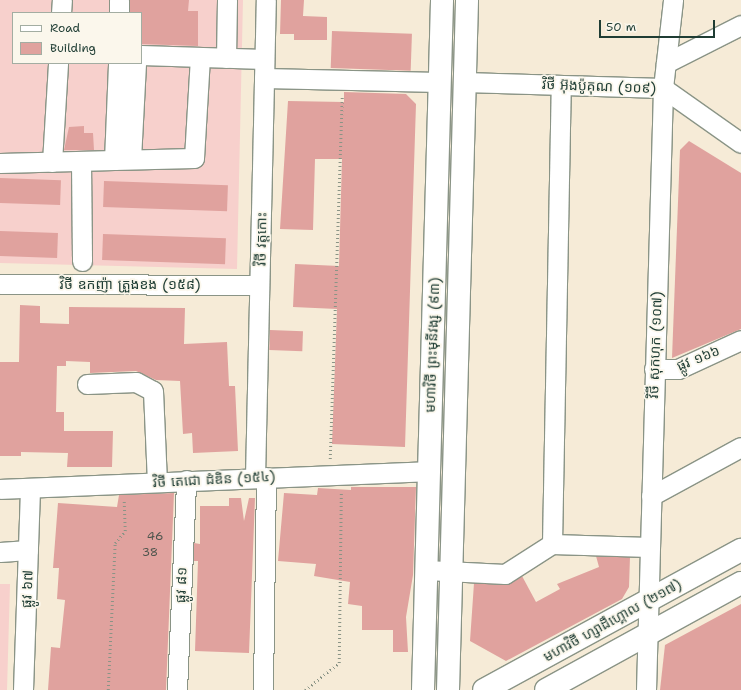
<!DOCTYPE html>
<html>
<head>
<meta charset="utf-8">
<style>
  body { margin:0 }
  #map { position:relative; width:741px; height:690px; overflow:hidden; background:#f6ebd7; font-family:"Shantell Sans","Noto Sans Khmer",sans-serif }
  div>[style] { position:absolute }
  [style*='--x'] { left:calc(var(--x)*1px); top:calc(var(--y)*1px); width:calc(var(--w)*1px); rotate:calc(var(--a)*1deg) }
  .built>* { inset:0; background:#f7d0cc }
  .building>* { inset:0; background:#e0a29e; transform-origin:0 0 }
  .path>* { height:2.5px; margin-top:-1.25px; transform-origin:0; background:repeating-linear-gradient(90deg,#8a9486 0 1px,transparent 0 4px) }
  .roads { filter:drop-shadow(1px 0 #8a9486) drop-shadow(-1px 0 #8a9486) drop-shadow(0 1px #8a9486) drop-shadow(0 -1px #8a9486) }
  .minor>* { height:19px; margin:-9.5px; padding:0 9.5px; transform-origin:9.5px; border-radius:9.5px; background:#fff }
  .major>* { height:22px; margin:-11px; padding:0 11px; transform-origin:11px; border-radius:11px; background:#fff }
  .highway>* { height:22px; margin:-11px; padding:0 11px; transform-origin:11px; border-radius:11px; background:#fff }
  span { translate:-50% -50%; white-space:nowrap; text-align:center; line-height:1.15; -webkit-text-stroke:3.5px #fbf7ec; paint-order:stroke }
  .number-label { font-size:12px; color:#4f564e }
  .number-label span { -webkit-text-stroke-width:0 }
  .street-label { font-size:14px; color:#1f3d34 }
  .legend { position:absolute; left:12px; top:12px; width:130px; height:52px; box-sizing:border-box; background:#fbf7ec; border:1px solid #a3ada2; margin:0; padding:5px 7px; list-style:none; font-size:12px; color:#1f3d34 }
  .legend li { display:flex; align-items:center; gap:8px; height:20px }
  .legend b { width:20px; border:1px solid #a3ada2 }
  .scale { position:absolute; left:599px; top:20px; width:116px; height:18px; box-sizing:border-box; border:2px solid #1f3d34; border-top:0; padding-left:5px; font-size:12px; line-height:14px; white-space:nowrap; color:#1f3d34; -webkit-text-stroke:3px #fbf7ec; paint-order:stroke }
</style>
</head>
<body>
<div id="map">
  <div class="built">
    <i style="clip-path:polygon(evenodd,0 0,243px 0,237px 269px,0 263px,0 0,13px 13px,141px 13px,141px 63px,13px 63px,13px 13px)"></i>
    <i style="clip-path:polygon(0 584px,10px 584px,7px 690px,0 690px)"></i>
  </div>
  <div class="building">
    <i style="clip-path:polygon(130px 0,189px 0,188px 11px,198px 11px,198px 46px,141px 44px,141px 13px,130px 13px)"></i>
    <i style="clip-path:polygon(281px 0,304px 0,303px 16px,327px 17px,327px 40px,294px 40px,294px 34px,280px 34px)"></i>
    <i style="left:332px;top:31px;width:80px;height:37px;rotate:2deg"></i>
    <i style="clip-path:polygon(344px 92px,406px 94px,416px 104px,405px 447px,332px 444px,337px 309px,293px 307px,295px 264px,339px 266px,342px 159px,315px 159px,313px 230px,280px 229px,288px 101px,344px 102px)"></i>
    <i style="clip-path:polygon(84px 126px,84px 133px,93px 133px,94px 150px,64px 150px,69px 127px)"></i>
    <i style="clip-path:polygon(689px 141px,741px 173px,741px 329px,672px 358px,680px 150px)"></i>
    <i style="left:0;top:178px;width:61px;height:25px;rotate:2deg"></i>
    <i style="left:104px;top:181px;width:124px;height:26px;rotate:2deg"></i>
    <i style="left:0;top:231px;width:58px;height:25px;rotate:2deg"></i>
    <i style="left:103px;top:234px;width:123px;height:26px;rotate:2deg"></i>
    <i style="clip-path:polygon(20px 305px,40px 306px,40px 323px,69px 324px,69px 307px,185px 308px,184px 344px,227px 342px,229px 386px,235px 386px,238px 451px,193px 453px,192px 433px,183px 434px,180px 381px,156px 380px,136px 371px,90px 373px,90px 362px,66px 361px,66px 366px,57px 366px,56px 412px,64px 412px,64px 431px,113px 431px,112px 467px,67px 467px,68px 453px,21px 452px,21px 456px,0 456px,0 362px,19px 362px)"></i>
    <i style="left:270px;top:330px;width:33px;height:20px;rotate:2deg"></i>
    <i style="clip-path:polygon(351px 487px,416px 487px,413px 575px,406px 617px,408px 652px,393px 652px,393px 630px,362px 630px,362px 606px,348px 604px,350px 582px,314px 576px,316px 564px,278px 561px,284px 493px,317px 495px,318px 488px,351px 490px)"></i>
    <i style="clip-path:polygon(174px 493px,166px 690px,48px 690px,51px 647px,60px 648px,65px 600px,57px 599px,59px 568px,53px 568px,58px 503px,117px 507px,119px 495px)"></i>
    <i style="clip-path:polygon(229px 498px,241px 498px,244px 521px,249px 498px,255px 498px,249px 653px,195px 651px,198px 561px,194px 561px,194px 543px,200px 544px,200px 506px,229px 506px)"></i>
    <i style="clip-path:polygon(596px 556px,630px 557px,629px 587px,622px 599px,506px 661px,470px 641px,474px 583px,505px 585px,522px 576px,536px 602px,560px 589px,557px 584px,599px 567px)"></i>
    <i style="clip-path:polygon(741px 604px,741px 690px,660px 690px,665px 645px)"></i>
  </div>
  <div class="path">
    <i style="--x:330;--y:459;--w:363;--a:-88.1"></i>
    <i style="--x:108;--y:690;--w:147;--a:-87.3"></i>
    <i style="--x:115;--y:543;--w:16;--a:-50"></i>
    <i style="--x:125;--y:531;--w:31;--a:-92"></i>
    <i style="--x:305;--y:690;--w:43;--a:-38.5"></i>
    <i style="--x:339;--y:663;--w:171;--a:-89.3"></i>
  </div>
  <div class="roads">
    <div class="minor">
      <i style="--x:61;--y:13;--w:13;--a:-86"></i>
      <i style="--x:119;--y:13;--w:13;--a:-90"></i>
      <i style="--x:141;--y:55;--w:123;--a:1.9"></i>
      <i style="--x:226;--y:58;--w:58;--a:-89"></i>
      <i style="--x:666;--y:63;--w:84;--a:-26.9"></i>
      <i style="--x:264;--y:78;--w:175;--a:1.3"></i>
      <i style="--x:464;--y:82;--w:199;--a:1.7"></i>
      <i style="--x:663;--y:88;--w:95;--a:35.2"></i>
      <i style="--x:131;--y:159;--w:96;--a:-87"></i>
      <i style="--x:114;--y:160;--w:80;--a:-1.4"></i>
      <i style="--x:194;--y:158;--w:101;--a:-86.6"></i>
      <i style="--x:52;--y:162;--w:99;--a:-86.5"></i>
      <i style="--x:0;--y:163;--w:114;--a:-1.5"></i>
      <i style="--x:114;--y:160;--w:97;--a:-87.6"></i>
      <i style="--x:81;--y:163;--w:98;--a:89.4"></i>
      <i style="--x:0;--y:284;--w:259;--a:0.2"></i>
      <i style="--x:654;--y:369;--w:24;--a:0"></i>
      <i style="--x:678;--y:369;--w:69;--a:-24.7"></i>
      <i style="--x:87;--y:384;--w:49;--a:-2.3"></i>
      <i style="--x:136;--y:382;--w:19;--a:28"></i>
      <i style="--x:153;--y:391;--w:91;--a:87.5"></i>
      <i style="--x:255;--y:477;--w:477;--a:-88.7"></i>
      <i style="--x:0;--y:489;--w:429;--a:-2.4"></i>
      <i style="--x:651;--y:496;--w:102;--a:-28.6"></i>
      <i style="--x:552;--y:544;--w:97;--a:1.8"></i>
      <i style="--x:0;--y:552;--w:28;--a:-4"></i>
      <i style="--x:426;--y:570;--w:79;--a:2.9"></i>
      <i style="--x:505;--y:574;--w:56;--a:-32.6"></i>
      <i style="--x:552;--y:544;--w:459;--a:-88.9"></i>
      <i style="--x:23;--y:690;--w:202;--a:-88"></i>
      <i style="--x:177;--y:690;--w:210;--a:-87.5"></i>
      <i style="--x:263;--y:690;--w:213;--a:-89.2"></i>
      <i style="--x:646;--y:690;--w:602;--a:-88.38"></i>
      <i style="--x:663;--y:88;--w:89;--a:-83.5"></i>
    </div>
    <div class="major">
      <i style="--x:484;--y:690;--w:293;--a:-28.6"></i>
      <i style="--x:546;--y:690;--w:222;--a:-28.8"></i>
    </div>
    <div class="highway">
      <i style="--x:423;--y:690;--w:690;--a:-88.42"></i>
      <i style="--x:448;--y:690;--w:690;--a:-88.42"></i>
    </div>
  </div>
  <div class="number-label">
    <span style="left:155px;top:537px">46</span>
    <span style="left:150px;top:553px">38</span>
  </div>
  <div class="street-label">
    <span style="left:599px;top:86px;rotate:2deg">វិថី អ៊ុងប៉ូគុណ (១០៩)</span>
    <span style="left:261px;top:239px;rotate:-89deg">វិថី វត្តកោះ</span>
    <span style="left:130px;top:284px">វិថី ឧកញ៉ា ត្រួងខង (១៥៨)</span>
    <span style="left:432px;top:345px;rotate:-88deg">មហាវិថី ព្រះមុនីវង្ស (៩៣)</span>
    <span style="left:655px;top:345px;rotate:-88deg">វិថី សុកហុក (១០៧)</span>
    <span style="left:698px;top:358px;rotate:-22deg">ផ្លូវ ១៦៦</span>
    <span style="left:214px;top:479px;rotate:-3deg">វិថី តេជោ ដំឌិន (១៥៤)</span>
    <span style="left:181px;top:585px;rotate:-88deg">ផ្លូវ ៨១</span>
    <span style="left:27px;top:589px;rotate:-88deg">ផ្លូវ ៦៧</span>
    <span style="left:612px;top:620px;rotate:-29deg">មហាវិថី ហ្សាដឹហ្គោល (២១៧)</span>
  </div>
  <ul class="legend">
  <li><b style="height:5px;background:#fff"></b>Road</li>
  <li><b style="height:11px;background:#e0a29e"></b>Building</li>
  </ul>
  <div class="scale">50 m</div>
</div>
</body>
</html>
